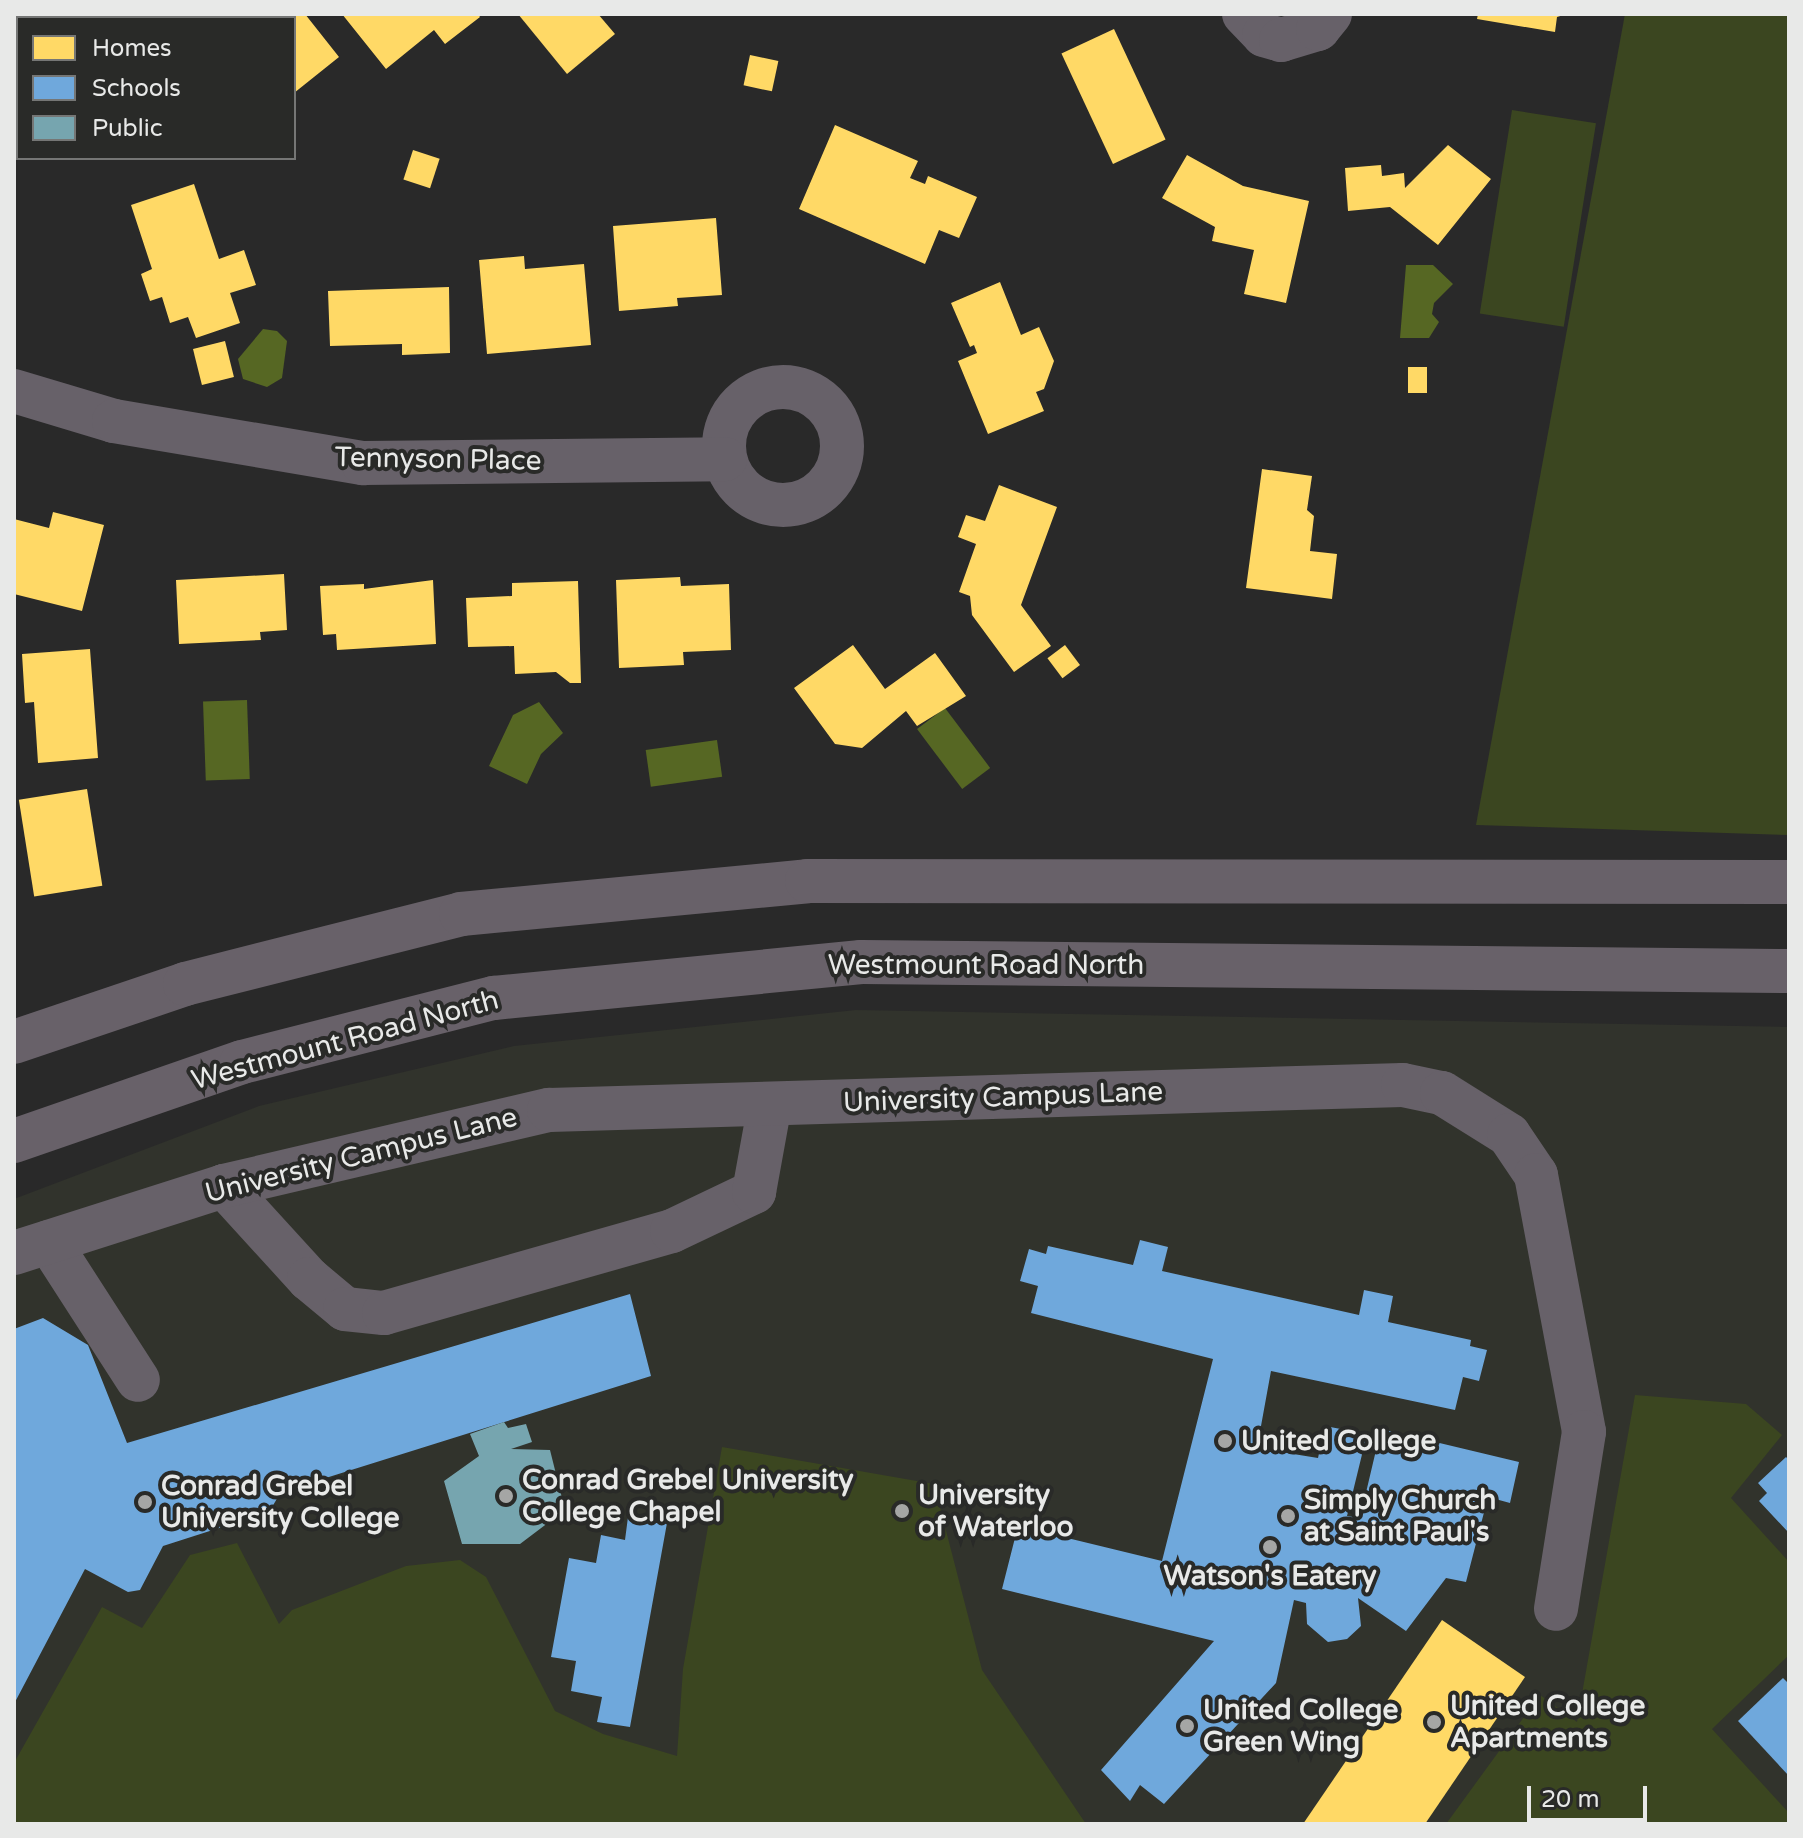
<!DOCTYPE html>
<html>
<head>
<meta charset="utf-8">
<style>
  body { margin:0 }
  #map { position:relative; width:1803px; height:1838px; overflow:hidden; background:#292929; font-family:"Varela Round",sans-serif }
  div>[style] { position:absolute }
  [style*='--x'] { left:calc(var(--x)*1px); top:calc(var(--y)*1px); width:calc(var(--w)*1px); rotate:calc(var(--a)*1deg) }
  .built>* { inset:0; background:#31332c }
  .green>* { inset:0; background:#3b4620; transform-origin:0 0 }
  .water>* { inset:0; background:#566723; transform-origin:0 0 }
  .homes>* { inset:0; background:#ffd966; transform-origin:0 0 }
  .schools>* { inset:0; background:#6fa8dc }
  .public>* { inset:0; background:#76a5af }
  .minor>* { height:44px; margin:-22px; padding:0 22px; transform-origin:22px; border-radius:22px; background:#676169 }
  .minor>.ring { margin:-22px; padding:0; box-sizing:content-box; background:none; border:44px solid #676169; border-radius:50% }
  .major>* { height:44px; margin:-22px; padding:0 22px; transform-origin:22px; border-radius:22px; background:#686169 }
  .dots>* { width:22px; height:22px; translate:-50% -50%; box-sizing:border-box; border:4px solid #292a28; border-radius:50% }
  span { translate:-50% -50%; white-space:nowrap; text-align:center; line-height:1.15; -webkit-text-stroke:8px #292a28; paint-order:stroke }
  .street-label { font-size:28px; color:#e8e9e8 }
  .poi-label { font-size:28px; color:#e8e9e8; font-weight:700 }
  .left { translate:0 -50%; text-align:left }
  .frame { position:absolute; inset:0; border:16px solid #e8e9e8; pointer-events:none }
  .legend { position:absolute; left:16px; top:16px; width:280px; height:144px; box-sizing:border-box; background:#292a28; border:2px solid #757675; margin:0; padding:10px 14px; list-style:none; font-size:24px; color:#e8e9e8 }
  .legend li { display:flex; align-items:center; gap:16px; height:40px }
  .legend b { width:40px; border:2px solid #757675 }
  .scale { position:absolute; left:1527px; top:1786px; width:120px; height:36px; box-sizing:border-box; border:4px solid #e8e9e8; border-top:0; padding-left:10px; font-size:24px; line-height:28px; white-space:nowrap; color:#e8e9e8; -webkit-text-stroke:6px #292a28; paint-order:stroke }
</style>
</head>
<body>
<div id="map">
  <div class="built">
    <i style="clip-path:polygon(856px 1010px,1789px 1027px,1789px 1824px,14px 1824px,14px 1199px,259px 1106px,514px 1046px)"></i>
  </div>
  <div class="green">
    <i style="clip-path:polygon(1625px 14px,1789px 14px,1789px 835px,1476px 825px)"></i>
    <i style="left:1512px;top:110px;width:85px;height:206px;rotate:9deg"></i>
    <i style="clip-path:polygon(1635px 1395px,1746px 1404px,1782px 1435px,1731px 1498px,1789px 1562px,1789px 1655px,1712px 1729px,1789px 1813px,1789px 1824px,1446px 1824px,1540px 1695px,1577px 1722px)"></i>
    <i style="clip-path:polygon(722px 1447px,934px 1484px,982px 1670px,1086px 1824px,14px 1824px,14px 1763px,102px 1607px,142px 1628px,190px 1555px,237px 1543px,279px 1624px,292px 1610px,406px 1566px,460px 1560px,486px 1577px,555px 1711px,603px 1734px,677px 1756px,683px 1669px)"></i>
  </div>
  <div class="water">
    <i style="clip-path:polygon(1406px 265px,1433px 265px,1453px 284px,1434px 303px,1432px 314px,1439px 322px,1429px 338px,1400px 338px)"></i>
    <i style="clip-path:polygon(263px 329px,277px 331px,287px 341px,282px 378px,267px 387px,243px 379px,238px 359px)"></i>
    <i style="left:247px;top:700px;width:79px;height:44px;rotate:88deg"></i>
    <i style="clip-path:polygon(539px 702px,563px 733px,541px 754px,527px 784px,489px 766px,513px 715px)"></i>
    <i style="left:945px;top:708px;width:75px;height:35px;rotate:53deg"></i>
    <i style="left:717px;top:740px;width:37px;height:72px;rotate:82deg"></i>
  </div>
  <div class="homes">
    <i style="clip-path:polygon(282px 14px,305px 14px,339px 57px,294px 93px,294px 18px,277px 18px)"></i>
    <i style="clip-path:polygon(342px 14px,478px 14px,480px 17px,445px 44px,434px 30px,386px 69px)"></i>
    <i style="clip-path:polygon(518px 14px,598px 14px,615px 34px,567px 74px)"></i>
    <i style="clip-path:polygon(1478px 14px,1567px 14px,1557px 17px,1555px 32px,1477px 19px)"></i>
    <i style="left:1114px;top:29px;width:122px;height:58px;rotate:65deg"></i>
    <i style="left:750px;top:55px;width:29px;height:31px;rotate:12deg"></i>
    <i style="clip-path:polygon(835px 125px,918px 161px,910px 178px,925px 184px,928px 176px,977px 197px,959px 238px,939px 230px,925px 264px,799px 209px)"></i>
    <i style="clip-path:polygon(1448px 145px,1491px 179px,1438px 245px,1390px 207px,1348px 211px,1345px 168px,1381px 165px,1382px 176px,1404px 173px,1405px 188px)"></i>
    <i style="left:413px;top:150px;width:28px;height:31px;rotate:18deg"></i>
    <i style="clip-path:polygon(1187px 155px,1243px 186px,1309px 201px,1286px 303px,1244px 294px,1254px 250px,1212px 241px,1215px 227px,1162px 198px)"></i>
    <i style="clip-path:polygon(194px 184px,219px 259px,244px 250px,256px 285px,230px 293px,240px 323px,196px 338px,188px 317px,170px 323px,162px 297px,150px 301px,141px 274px,152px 269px,131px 205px)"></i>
    <i style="clip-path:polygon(716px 218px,722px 295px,677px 298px,678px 306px,619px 311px,613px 226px)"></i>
    <i style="clip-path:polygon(524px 256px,525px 269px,584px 264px,591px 345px,487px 354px,479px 260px)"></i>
    <i style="clip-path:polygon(1000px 282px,1021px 335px,1039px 327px,1054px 361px,1044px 389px,1036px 392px,1044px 411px,988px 434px,958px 361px,977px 353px,974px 345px,970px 347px,951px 303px)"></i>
    <i style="clip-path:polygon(449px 287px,450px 353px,402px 355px,402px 344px,330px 346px,328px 291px)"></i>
    <i style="left:225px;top:341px;width:37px;height:33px;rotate:76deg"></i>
    <i style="left:1408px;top:367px;width:19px;height:26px"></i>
    <i style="clip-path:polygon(1262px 469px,1312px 476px,1307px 510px,1314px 516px,1310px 551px,1337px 554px,1332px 599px,1246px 588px)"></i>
    <i style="clip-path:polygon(999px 485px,1057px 507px,1021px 605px,1051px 646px,1014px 672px,972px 615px,970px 596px,959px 592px,976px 544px,958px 537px,966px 515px,985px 521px)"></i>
    <i style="clip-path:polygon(53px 512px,104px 525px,82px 611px,14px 594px,14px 519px,49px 528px)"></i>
    <i style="clip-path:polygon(284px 574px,287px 630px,260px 632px,261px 640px,179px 644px,176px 580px)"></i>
    <i style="clip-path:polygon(680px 577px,681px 586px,729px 584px,731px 650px,683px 652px,684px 665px,619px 668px,616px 580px)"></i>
    <i style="clip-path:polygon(433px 580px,436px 644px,337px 650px,336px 634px,323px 635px,320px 586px,364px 584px,364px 589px)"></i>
    <i style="clip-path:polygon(578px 581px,581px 683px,570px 683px,556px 672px,515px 674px,514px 646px,468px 647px,466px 598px,512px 596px,512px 583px)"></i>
    <i style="clip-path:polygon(853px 645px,885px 689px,935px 653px,966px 696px,917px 726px,906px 711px,862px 748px,835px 744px,794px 688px)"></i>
    <i style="left:1065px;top:645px;width:25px;height:22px;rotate:53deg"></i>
    <i style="clip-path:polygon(90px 649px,98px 758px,38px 763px,34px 702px,25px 703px,22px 654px)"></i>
    <i style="left:87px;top:789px;width:98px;height:69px;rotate:81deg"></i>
    <i style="clip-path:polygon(1442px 1620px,1525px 1677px,1425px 1824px,1303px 1824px)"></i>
  </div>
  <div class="schools">
    <i style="clip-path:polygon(1140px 1240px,1168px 1247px,1162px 1271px,1359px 1315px,1364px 1290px,1393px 1296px,1388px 1322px,1471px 1340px,1470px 1346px,1487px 1350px,1479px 1381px,1463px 1377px,1455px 1410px,1271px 1371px,1257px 1448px,1318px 1458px,1325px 1426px,1367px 1434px,1347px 1516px,1360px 1518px,1381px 1429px,1519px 1462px,1510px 1503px,1488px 1497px,1466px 1582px,1446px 1578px,1406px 1631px,1358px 1598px,1361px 1626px,1347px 1639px,1328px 1642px,1307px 1624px,1306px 1603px,1294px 1600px,1276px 1683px,1164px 1804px,1140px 1785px,1130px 1801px,1101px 1770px,1214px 1641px,1002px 1589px,1018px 1526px,1162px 1561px,1213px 1359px,1031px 1313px,1038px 1286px,1020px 1281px,1029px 1249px,1046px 1254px,1048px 1246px,1133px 1265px)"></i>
    <i style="clip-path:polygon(630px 1294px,651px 1376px,281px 1492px,269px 1512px,163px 1546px,140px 1590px,128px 1592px,85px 1569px,14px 1704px,14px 1329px,43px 1318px,88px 1345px,127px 1443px)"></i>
    <i style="clip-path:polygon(1786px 1457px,1789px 1460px,1789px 1533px,1759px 1501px,1767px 1493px,1758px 1483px)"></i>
    <i style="clip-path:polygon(628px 1517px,667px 1523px,630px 1727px,597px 1722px,602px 1697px,571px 1691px,576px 1661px,551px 1657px,569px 1558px,596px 1563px,601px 1535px,625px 1540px)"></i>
    <i style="clip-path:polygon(1783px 1678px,1789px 1684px,1789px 1776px,1738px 1721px)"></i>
  </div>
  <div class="public">
    <i style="clip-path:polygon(504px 1422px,508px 1428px,526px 1424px,532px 1442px,511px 1449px,550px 1450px,565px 1510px,520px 1544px,462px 1544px,444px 1481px,479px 1456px,470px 1434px)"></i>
  </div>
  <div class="minor">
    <i style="--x:1244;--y:14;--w:29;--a:46"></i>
    <i style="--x:1264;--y:35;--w:18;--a:16"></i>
    <i style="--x:1281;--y:40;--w:39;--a:-17"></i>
    <i style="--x:1318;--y:29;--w:19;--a:-51"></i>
    <i style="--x:92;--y:18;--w:6;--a:-45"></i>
    <i style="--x:14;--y:109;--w:8;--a:-60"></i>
    <i class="ring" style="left:724px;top:387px;width:74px;height:74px"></i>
    <i style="--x:14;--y:391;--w:104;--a:16.7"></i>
    <i style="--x:114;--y:421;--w:253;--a:9.6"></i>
    <i style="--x:363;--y:463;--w:362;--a:-0.6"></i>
    <i style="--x:224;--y:1186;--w:126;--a:47.6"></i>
    <i style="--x:309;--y:1279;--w:47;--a:39.8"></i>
    <i style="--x:345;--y:1309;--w:39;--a:6"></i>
    <i style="--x:384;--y:1313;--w:299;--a:-15.9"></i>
    <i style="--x:672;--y:1231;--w:91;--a:-25.4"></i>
    <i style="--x:754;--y:1192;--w:89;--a:-79.7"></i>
    <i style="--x:49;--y:1242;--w:164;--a:57.2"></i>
    <i style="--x:14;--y:1253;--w:220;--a:-17.7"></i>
    <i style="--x:224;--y:1186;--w:334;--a:-13.2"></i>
    <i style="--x:549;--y:1110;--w:854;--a:-1.68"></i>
    <i style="--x:1403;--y:1085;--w:40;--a:12"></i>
    <i style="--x:1442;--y:1093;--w:79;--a:32.1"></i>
    <i style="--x:1509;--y:1135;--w:48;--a:56"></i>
    <i style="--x:1536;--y:1175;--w:261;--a:79.4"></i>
    <i style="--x:1584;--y:1432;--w:179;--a:99"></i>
  </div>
  <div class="major">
    <i style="--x:14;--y:1042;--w:181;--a:-18.7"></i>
    <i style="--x:185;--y:984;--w:285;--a:-14.2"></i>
    <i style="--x:461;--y:914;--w:348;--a:-5.4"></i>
    <i style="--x:807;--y:881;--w:982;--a:0.06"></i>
    <i style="--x:14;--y:1141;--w:241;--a:-19.1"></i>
    <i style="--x:242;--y:1062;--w:260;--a:-14.3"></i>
    <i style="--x:494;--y:998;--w:369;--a:-5.6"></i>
    <i style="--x:861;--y:962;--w:928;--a:0.56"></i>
  </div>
  <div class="dots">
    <i style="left:1225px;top:1441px;background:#a5a6a5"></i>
    <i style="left:506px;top:1496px;background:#a5a6a5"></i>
    <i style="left:145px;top:1502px;background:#a5a6a5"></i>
    <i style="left:902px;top:1511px;background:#a5a6a5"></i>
    <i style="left:1288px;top:1516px;background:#a5a6a5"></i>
    <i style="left:1270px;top:1547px;background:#a5a6a5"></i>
    <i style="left:1434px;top:1722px;background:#a5a6a5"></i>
    <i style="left:1187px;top:1726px;background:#a5a6a5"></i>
  </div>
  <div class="street-label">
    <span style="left:438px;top:459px;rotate:1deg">Tennyson Place</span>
    <span style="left:986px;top:965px">Westmount Road North</span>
    <span style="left:345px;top:1040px;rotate:-15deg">Westmount Road North</span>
    <span style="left:1003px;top:1097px;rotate:-2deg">University Campus Lane</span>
    <span style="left:361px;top:1155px;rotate:-14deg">University Campus Lane</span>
  </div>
  <div class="poi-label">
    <span class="left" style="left:1241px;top:1441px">United College</span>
    <span class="left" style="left:522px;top:1496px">Conrad Grebel University<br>College Chapel</span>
    <span class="left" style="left:161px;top:1502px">Conrad Grebel<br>University College</span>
    <span class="left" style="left:918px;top:1511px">University<br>of Waterloo</span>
    <span class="left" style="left:1304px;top:1516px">Simply Church<br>at Saint Paul's</span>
    <span style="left:1270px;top:1576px">Watson's Eatery</span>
    <span class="left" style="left:1450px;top:1722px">United College<br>Apartments</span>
    <span class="left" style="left:1203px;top:1726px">United College<br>Green Wing</span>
  </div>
  <div class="frame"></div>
  <ul class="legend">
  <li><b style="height:22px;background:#ffd966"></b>Homes</li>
  <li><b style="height:22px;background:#6fa8dc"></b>Schools</li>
  <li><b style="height:22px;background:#76a5af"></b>Public</li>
  </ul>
  <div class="scale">20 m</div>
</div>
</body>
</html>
